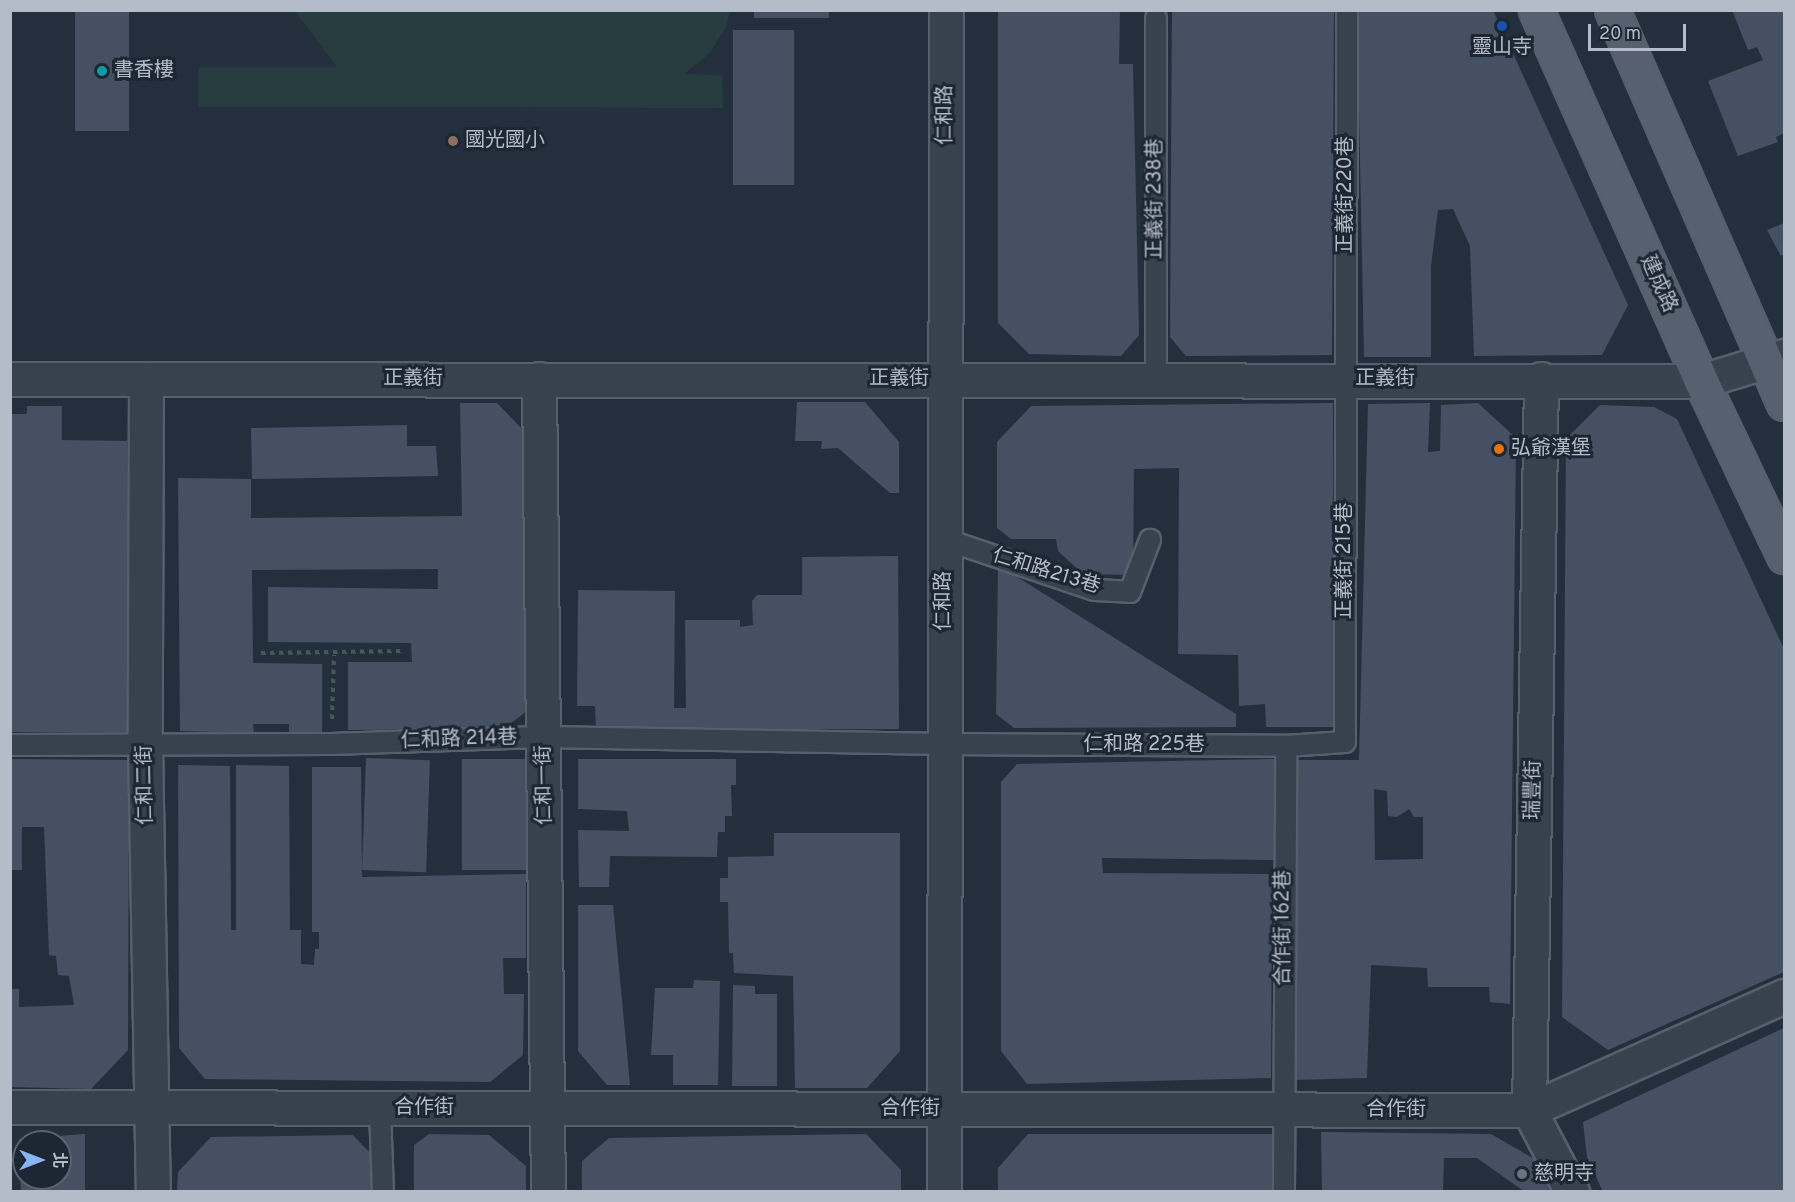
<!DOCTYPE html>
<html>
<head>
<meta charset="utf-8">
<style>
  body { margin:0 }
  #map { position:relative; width:1795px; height:1202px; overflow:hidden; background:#242f3e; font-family:Overpass,"Noto Sans TC",sans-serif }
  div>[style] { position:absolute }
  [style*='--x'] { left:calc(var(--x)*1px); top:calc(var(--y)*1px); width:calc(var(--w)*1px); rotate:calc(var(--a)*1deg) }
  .green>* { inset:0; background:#263c3f }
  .building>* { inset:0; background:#455162; transform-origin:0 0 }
  .path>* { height:4px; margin-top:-2px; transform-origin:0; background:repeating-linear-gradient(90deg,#44595c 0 4.5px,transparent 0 9px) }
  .roads { filter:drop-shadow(2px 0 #565f6c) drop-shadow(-2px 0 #565f6c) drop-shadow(0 2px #565f6c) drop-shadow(0 -2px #565f6c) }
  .service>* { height:20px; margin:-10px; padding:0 10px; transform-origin:10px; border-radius:10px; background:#38414e }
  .minor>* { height:33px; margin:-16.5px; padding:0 16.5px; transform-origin:16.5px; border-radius:16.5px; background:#38414e }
  .primary>* { height:33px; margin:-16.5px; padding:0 16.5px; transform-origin:16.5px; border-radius:16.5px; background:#56606e }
  .dots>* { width:16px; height:16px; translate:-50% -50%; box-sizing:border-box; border:3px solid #1d2633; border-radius:50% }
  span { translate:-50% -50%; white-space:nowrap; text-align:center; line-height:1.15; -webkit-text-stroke:6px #1d2633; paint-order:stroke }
  .poi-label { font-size:20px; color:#b4bcc9 }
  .left { translate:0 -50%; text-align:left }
  .street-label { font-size:20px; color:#b4bcc9 }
  .frame { position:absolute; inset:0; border:12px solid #b4bcc9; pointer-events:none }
  .north { position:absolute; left:12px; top:1130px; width:60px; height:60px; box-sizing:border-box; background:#1d2633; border:2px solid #59626f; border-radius:50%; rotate:90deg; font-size:16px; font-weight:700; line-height:24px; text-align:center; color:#b4bcc9 }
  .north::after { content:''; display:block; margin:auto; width:21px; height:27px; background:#8ab4f8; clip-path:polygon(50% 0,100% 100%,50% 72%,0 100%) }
  .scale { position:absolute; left:1588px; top:24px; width:98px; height:27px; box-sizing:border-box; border:3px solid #b4bcc9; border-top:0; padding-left:8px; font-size:18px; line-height:21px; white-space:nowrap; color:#b4bcc9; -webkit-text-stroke:4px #1d2633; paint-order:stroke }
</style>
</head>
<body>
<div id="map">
  <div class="green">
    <i style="clip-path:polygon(295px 11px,730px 11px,726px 27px,710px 53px,684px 74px,722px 75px,723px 108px,198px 107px,199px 67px,337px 67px)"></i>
  </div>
  <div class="building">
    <i style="left:75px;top:10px;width:54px;height:121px"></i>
    <i style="left:754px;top:10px;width:75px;height:8px"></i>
    <i style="clip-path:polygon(998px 10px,1120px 10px,1119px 64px,1133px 64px,1139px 335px,1121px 356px,1029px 354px,998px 323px)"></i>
    <i style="clip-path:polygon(1172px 10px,1334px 10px,1332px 355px,1186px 356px,1170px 337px)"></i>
    <i style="clip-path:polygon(1357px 10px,1493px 10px,1628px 305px,1602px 355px,1474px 356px,1470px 246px,1453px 209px,1438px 210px,1431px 266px,1431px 357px,1364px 357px)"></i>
    <i style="clip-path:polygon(1732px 10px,1784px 10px,1784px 133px,1776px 137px,1778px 142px,1738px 156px,1708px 81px,1763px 60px,1757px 47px,1748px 50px)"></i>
    <i style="left:794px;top:30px;width:155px;height:61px;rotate:90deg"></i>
    <i style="clip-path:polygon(1784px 223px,1784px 254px,1781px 256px,1767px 230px)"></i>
    <i style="clip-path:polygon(797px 402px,865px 402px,899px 442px,899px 493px,890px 493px,838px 448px,821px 449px,822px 441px,795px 441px)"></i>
    <i style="clip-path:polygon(460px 403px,497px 403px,525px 432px,523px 569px,527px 711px,503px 729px,348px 730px,348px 662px,412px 662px,411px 643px,268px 642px,268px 587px,438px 589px,438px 569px,252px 570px,253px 663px,322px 664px,322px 734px,289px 734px,289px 724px,253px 724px,254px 733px,180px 731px,178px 478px,251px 479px,251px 518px,462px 516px)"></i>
    <i style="clip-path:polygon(1333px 403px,1334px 727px,1266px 727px,1265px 704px,1239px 706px,1238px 655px,1178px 654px,1179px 468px,1134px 469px,1133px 575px,1083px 574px,1058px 551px,1056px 539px,1011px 539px,997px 528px,997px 442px,1031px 406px)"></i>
    <i style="clip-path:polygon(evenodd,1430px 403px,1428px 452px,1440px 451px,1441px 405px,1478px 403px,1516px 438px,1510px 1004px,1490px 1002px,1489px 987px,1428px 987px,1427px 968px,1371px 965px,1367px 1078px,1294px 1080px,1296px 760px,1359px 760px,1368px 404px,1430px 403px,1374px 789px,1387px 791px,1388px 816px,1397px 817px,1409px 809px,1414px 817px,1423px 817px,1423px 859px,1375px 860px,1374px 789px)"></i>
    <i style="clip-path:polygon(1600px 405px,1654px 407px,1677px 419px,1784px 649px,1784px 972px,1608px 1050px,1562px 1017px,1566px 439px)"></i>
    <i style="clip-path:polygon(27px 406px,62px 406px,62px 440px,127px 441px,128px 732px,10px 732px,10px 414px,27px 414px)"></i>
    <i style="clip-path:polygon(407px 425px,407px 446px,436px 446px,438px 476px,252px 479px,251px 428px)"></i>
    <i style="clip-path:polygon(898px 556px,899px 729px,596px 730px,595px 706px,577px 706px,578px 590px,675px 591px,674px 708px,686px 708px,685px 620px,740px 620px,740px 627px,753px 625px,752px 601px,757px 595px,802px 595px,802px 557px)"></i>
    <i style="clip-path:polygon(998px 565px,1236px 714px,1236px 727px,1014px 728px,996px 714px)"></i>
    <i style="left:366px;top:758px;width:64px;height:112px;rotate:2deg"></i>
    <i style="clip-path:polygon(10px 759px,129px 760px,128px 1050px,91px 1089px,10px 1087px,10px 989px,19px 989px,19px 1007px,74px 1005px,69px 976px,58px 975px,56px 956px,49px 955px,44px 827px,22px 827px,22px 870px,10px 870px)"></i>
    <i style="left:462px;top:759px;width:64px;height:111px"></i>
    <i style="clip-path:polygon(578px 759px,736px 759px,736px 785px,731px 785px,732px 816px,725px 816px,725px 832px,718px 832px,717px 857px,610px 856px,609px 887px,579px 887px,578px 830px,629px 831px,627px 811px,578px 809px)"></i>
    <i style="clip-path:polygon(1275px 759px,1274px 860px,1102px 858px,1103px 873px,1272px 874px,1271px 1078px,1027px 1084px,1001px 1051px,1001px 782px,1017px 764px)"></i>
    <i style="clip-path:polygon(178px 765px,230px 766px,231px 930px,236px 930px,236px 765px,289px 766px,290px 930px,301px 930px,301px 964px,314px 965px,315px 949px,319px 949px,319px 932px,312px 932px,312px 767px,361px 767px,362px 877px,526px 874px,526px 958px,503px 958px,504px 994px,524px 994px,523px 1055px,490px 1082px,205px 1079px,179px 1048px)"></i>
    <i style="clip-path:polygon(774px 833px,900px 833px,900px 1051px,867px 1088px,795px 1088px,793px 976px,734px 973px,733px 953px,729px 953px,728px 902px,720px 902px,720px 878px,728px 878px,728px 857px,774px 856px)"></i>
    <i style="clip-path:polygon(578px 905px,613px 905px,630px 1085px,607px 1085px,578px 1051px)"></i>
    <i style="clip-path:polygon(694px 980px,720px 981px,718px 1085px,673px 1085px,673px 1055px,651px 1055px,655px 988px,693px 988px)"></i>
    <i style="clip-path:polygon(733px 985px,755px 986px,755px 994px,777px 994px,777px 1086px,732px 1086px)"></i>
    <i style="clip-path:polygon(1784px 1028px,1784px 1192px,1603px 1192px,1587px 1157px,1583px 1122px)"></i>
    <i style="clip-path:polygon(1321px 1132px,1491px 1134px,1536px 1160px,1550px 1192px,1525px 1192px,1477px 1158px,1444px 1158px,1443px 1192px,1322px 1192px)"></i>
    <i style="clip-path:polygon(evenodd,85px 1134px,85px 1192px,21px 1192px,19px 1139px,85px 1134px,24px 1142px,60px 1142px,60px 1178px,24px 1178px,24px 1142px)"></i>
    <i style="clip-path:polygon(429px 1134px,489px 1135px,526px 1166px,526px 1192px,414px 1192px,414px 1145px)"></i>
    <i style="clip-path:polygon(866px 1134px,901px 1170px,901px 1192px,582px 1192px,582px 1161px,609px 1138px)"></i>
    <i style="clip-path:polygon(1028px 1134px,1279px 1134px,1279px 1192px,998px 1192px,998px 1168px)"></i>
    <i style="clip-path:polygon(353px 1135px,370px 1153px,372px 1192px,177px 1192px,178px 1172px,211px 1137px)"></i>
  </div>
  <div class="path">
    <i style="--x:261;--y:653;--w:142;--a:-0.8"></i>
    <i style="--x:332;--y:719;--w:64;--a:-88.2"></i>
  </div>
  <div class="roads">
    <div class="service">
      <i style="--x:1156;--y:18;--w:361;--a:90"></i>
      <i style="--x:944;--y:539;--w:159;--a:18.7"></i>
      <i style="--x:1095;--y:590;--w:35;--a:3"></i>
      <i style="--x:1130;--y:592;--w:56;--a:-69"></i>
      <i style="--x:10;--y:745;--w:321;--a:-0.2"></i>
      <i style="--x:331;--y:744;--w:213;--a:-1.9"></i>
      <i style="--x:544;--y:737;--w:399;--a:1"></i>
      <i style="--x:943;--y:744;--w:343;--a:0.3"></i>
      <i style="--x:1286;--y:746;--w:59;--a:-3.9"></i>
      <i style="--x:1345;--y:742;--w:732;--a:-89.84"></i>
      <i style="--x:380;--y:1108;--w:84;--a:88"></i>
      <i style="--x:1284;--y:1192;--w:446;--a:-89.7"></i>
    </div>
    <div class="minor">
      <i style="--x:10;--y:379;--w:1691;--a:0.07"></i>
      <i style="--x:1701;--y:381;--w:87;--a:-16.8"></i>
      <i style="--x:146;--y:379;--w:364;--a:90.2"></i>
      <i style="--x:145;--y:743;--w:449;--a:89"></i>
      <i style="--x:539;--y:379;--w:813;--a:89.37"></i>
      <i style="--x:1541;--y:379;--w:731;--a:90.94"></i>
      <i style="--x:1529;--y:1110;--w:93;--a:62.3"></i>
      <i style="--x:10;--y:1107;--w:1519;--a:0.11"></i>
      <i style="--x:1529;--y:1110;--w:279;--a:-24.1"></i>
      <i style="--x:944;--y:1192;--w:1182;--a:-89.9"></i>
    </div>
    <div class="primary">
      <i style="--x:1536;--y:10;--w:406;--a:66"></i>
      <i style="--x:1701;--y:381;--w:194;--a:64.6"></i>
      <i style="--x:1612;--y:10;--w:429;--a:66.4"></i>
    </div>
  </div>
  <div class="dots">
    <i style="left:1502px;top:26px;background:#1a4fb4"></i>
    <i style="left:102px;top:71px;background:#0f9aa8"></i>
    <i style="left:453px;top:141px;background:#8d6e63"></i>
    <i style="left:1499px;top:449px;background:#e8710a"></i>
    <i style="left:1522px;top:1174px;background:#6b7280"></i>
  </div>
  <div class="poi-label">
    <span style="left:1502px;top:48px">靈山寺</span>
    <span class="left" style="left:114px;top:71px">書香樓</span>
    <span class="left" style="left:465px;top:141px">國光國小</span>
    <span class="left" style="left:1511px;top:449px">弘爺漢堡</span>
    <span class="left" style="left:1534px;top:1174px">慈明寺</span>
  </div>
  <div class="street-label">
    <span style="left:946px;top:115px;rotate:-90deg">仁和路</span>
    <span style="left:1346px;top:195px;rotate:-90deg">正義街220巷</span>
    <span style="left:1156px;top:199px;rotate:-90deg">正義街 238巷</span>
    <span style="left:1658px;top:284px;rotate:66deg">建成路</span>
    <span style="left:413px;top:379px">正義街</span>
    <span style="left:899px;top:379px">正義街</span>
    <span style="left:1385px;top:379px">正義街</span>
    <span style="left:1345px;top:561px;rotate:-90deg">正義街 215巷</span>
    <span style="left:1046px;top:572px;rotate:17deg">仁和路213巷</span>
    <span style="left:944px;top:601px;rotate:-90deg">仁和路</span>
    <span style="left:459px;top:740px;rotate:-2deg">仁和路 214巷</span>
    <span style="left:1144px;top:745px">仁和路 225巷</span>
    <span style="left:146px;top:785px;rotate:-91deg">仁和二街</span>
    <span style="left:545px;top:785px;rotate:-91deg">仁和一街</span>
    <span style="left:1534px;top:790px;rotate:-89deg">瑞豐街</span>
    <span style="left:1284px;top:928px;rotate:-90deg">合作街 162巷</span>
    <span style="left:424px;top:1108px">合作街</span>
    <span style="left:910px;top:1109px">合作街</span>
    <span style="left:1396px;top:1110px">合作街</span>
  </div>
  <div class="frame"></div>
  <div class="north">北</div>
  <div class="scale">20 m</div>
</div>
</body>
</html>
